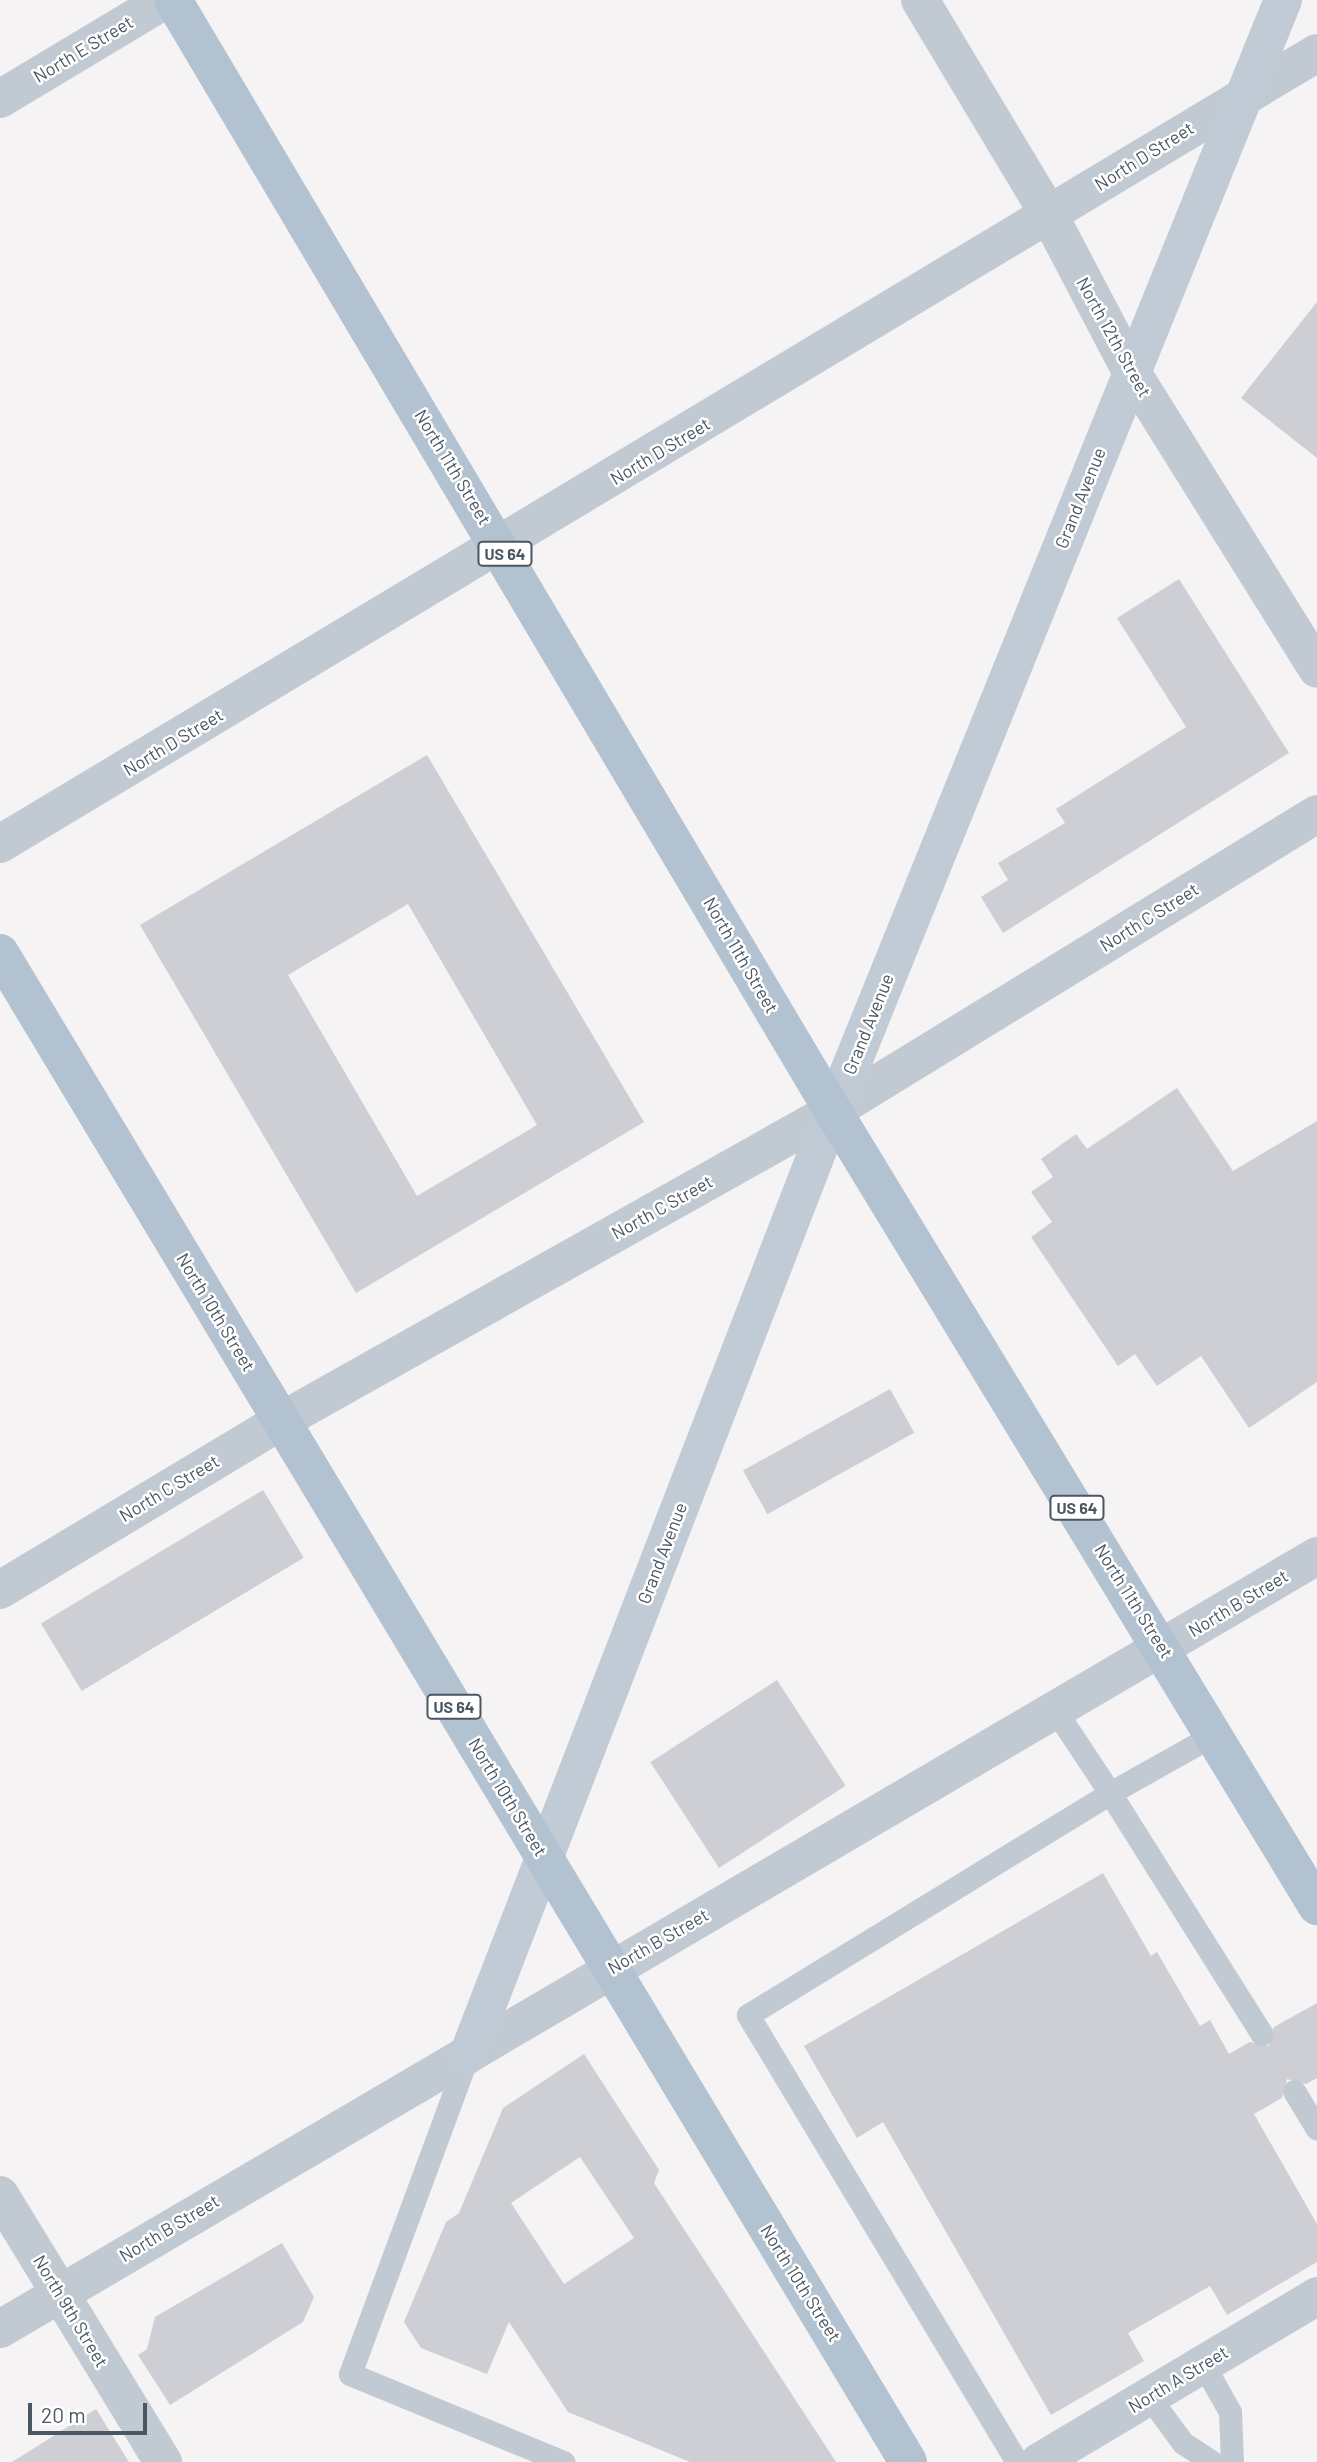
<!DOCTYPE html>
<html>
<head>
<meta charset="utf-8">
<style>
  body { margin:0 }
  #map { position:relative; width:1317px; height:2462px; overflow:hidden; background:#f5f3f3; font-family:Barlow,sans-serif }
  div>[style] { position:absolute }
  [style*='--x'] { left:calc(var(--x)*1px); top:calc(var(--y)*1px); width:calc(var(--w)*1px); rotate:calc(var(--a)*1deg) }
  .building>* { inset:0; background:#cdcfd5; transform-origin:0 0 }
  .service>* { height:23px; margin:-11.5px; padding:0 11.5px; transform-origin:11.5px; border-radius:11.5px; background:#c1cad2 }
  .minor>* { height:38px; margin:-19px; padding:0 19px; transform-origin:19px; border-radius:19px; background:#c1cad2 }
  .tertiary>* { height:38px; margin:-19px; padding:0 19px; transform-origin:19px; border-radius:19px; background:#c1cad2 }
  .secondary>* { height:38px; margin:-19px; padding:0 19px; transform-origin:19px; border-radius:19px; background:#c1cbd6 }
  .primary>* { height:38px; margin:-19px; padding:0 19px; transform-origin:19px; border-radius:19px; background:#b3c2d1 }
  span { translate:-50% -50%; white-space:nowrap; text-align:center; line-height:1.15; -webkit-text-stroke:5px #fff; paint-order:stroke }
  .shield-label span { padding:2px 5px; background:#fff; border:2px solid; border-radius:5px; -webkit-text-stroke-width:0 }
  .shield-label { font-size:16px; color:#4a5661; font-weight:700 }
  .street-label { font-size:18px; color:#4a5661 }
  .scale { position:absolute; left:28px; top:2403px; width:119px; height:32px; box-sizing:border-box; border:4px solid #4a5661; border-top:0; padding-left:9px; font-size:21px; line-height:24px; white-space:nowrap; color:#4a5661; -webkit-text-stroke:5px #fff; paint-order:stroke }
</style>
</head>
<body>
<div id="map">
  <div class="building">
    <i style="clip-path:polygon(1317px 302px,1317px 458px,1241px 398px)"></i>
    <i style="clip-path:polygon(1179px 579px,1289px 753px,1003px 933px,981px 897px,1008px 880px,998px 863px,1065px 823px,1056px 809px,1186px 727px,1117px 618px)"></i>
    <i style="clip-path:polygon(evenodd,427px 755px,644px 1122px,356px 1293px,140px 925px,427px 755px,408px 904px,537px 1125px,417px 1196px,288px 975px,408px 904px)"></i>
    <i style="clip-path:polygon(1177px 1088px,1233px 1171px,1317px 1121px,1317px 1382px,1249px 1428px,1201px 1356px,1157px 1386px,1135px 1354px,1118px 1366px,1031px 1237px,1052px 1222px,1031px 1192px,1053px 1177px,1041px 1159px,1076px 1134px,1087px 1149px)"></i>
    <i style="left:890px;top:1389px;width:50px;height:168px;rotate:61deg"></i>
    <i style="left:263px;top:1490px;width:79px;height:259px;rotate:59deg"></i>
    <i style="left:777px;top:1680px;width:126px;height:151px;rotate:57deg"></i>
    <i style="clip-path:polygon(1103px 1873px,1151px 1956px,1157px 1952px,1200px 2026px,1210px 2020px,1229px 2054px,1250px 2042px,1269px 2046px,1274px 2027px,1317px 2003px,1317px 2078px,1306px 2084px,1287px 2079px,1282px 2098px,1254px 2114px,1317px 2224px,1317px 2262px,1227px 2315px,1210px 2286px,1128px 2333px,1144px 2361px,1051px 2415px,883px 2122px,857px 2138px,804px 2046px)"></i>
    <i style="clip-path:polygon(evenodd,584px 2054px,659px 2170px,654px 2183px,836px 2462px,690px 2462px,568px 2412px,509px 2322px,487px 2374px,421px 2348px,404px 2322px,446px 2222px,459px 2213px,503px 2108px,584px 2054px,580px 2157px,634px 2238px,564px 2284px,511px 2203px,580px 2157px)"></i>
    <i style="clip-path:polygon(282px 2243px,314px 2297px,303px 2322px,170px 2405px,138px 2355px,147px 2349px,155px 2317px)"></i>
    <i style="clip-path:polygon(96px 2409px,129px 2462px,12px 2462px)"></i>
  </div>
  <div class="service">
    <i style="--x:1215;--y:1734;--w:120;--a:150.7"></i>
    <i style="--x:1110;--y:1793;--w:285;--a:57.8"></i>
    <i style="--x:468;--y:2055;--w:340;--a:110.3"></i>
    <i style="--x:350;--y:2374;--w:231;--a:22.4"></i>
    <i style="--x:1294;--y:2091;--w:44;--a:58.8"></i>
    <i style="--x:1203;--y:2364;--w:55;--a:60.6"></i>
    <i style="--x:1230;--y:2412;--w:50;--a:87.7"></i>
    <i style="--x:1149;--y:2397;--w:57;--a:53.5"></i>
    <i style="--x:1183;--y:2443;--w:35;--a:33"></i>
    <i style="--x:1017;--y:2462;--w:522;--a:-121.04"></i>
    <i style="--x:748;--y:2015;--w:425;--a:-31.5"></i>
    <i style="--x:1110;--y:1793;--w:100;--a:-123.5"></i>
  </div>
  <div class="minor">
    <i style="--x:920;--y:0;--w:251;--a:59"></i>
    <i style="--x:1049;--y:215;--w:176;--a:62.3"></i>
    <i style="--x:1131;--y:371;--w:351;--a:58"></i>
    <i style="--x:0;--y:99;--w:192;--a:-31"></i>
    <i style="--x:0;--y:844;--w:1536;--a:-30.99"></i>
    <i style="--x:0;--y:1590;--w:328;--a:-31"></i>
    <i style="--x:281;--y:1421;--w:633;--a:-29.32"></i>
    <i style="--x:833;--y:1111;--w:568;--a:-31.53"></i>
    <i style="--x:0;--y:2195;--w:313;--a:58.6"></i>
  </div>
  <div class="tertiary">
    <i style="--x:0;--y:2329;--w:1527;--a:-30.41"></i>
    <i style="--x:1039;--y:2462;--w:324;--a:-30.8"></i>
  </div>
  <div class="secondary">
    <i style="--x:468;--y:2055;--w:1012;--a:-68.86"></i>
    <i style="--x:833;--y:1111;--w:1199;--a:-67.95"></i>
  </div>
  <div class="primary">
    <i style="--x:173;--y:0;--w:1292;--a:59.29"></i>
    <i style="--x:833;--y:1111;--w:931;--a:58.67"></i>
    <i style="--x:0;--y:953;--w:1761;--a:58.96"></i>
  </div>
  <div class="shield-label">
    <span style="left:505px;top:554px">US 64</span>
    <span style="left:1077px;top:1508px">US 64</span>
    <span style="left:454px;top:1707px">US 64</span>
  </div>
  <div class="street-label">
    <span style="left:83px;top:49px;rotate:-31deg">North E Street</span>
    <span style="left:1144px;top:156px;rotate:-32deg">North D Street</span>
    <span style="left:1114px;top:337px;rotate:61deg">North 12th Street</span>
    <span style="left:660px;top:451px;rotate:-31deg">North D Street</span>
    <span style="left:453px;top:467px;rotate:59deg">North 11th Street</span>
    <span style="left:1080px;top:498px;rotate:-68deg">Grand Avenue</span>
    <span style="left:173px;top:742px;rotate:-31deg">North D Street</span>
    <span style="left:1149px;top:917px;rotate:-32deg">North C Street</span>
    <span style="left:741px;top:955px;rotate:60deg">North 11th Street</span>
    <span style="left:868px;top:1024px;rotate:-68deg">Grand Avenue</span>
    <span style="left:662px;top:1207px;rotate:-29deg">North C Street</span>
    <span style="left:216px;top:1312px;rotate:59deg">North 10th Street</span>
    <span style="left:169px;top:1488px;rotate:-31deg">North C Street</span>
    <span style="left:662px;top:1553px;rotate:-69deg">Grand Avenue</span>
    <span style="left:1134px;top:1601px;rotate:58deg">North 11th Street</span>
    <span style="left:1238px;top:1603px;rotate:-31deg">North B Street</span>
    <span style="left:508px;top:1797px;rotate:59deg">North 10th Street</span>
    <span style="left:658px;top:1941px;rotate:-30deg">North B Street</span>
    <span style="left:169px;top:2228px;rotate:-31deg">North B Street</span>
    <span style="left:801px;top:2283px;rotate:58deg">North 10th Street</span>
    <span style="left:71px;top:2311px;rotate:59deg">North 9th Street</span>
    <span style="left:1178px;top:2379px;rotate:-31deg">North A Street</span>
  </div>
  <div class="scale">20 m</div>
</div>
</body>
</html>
